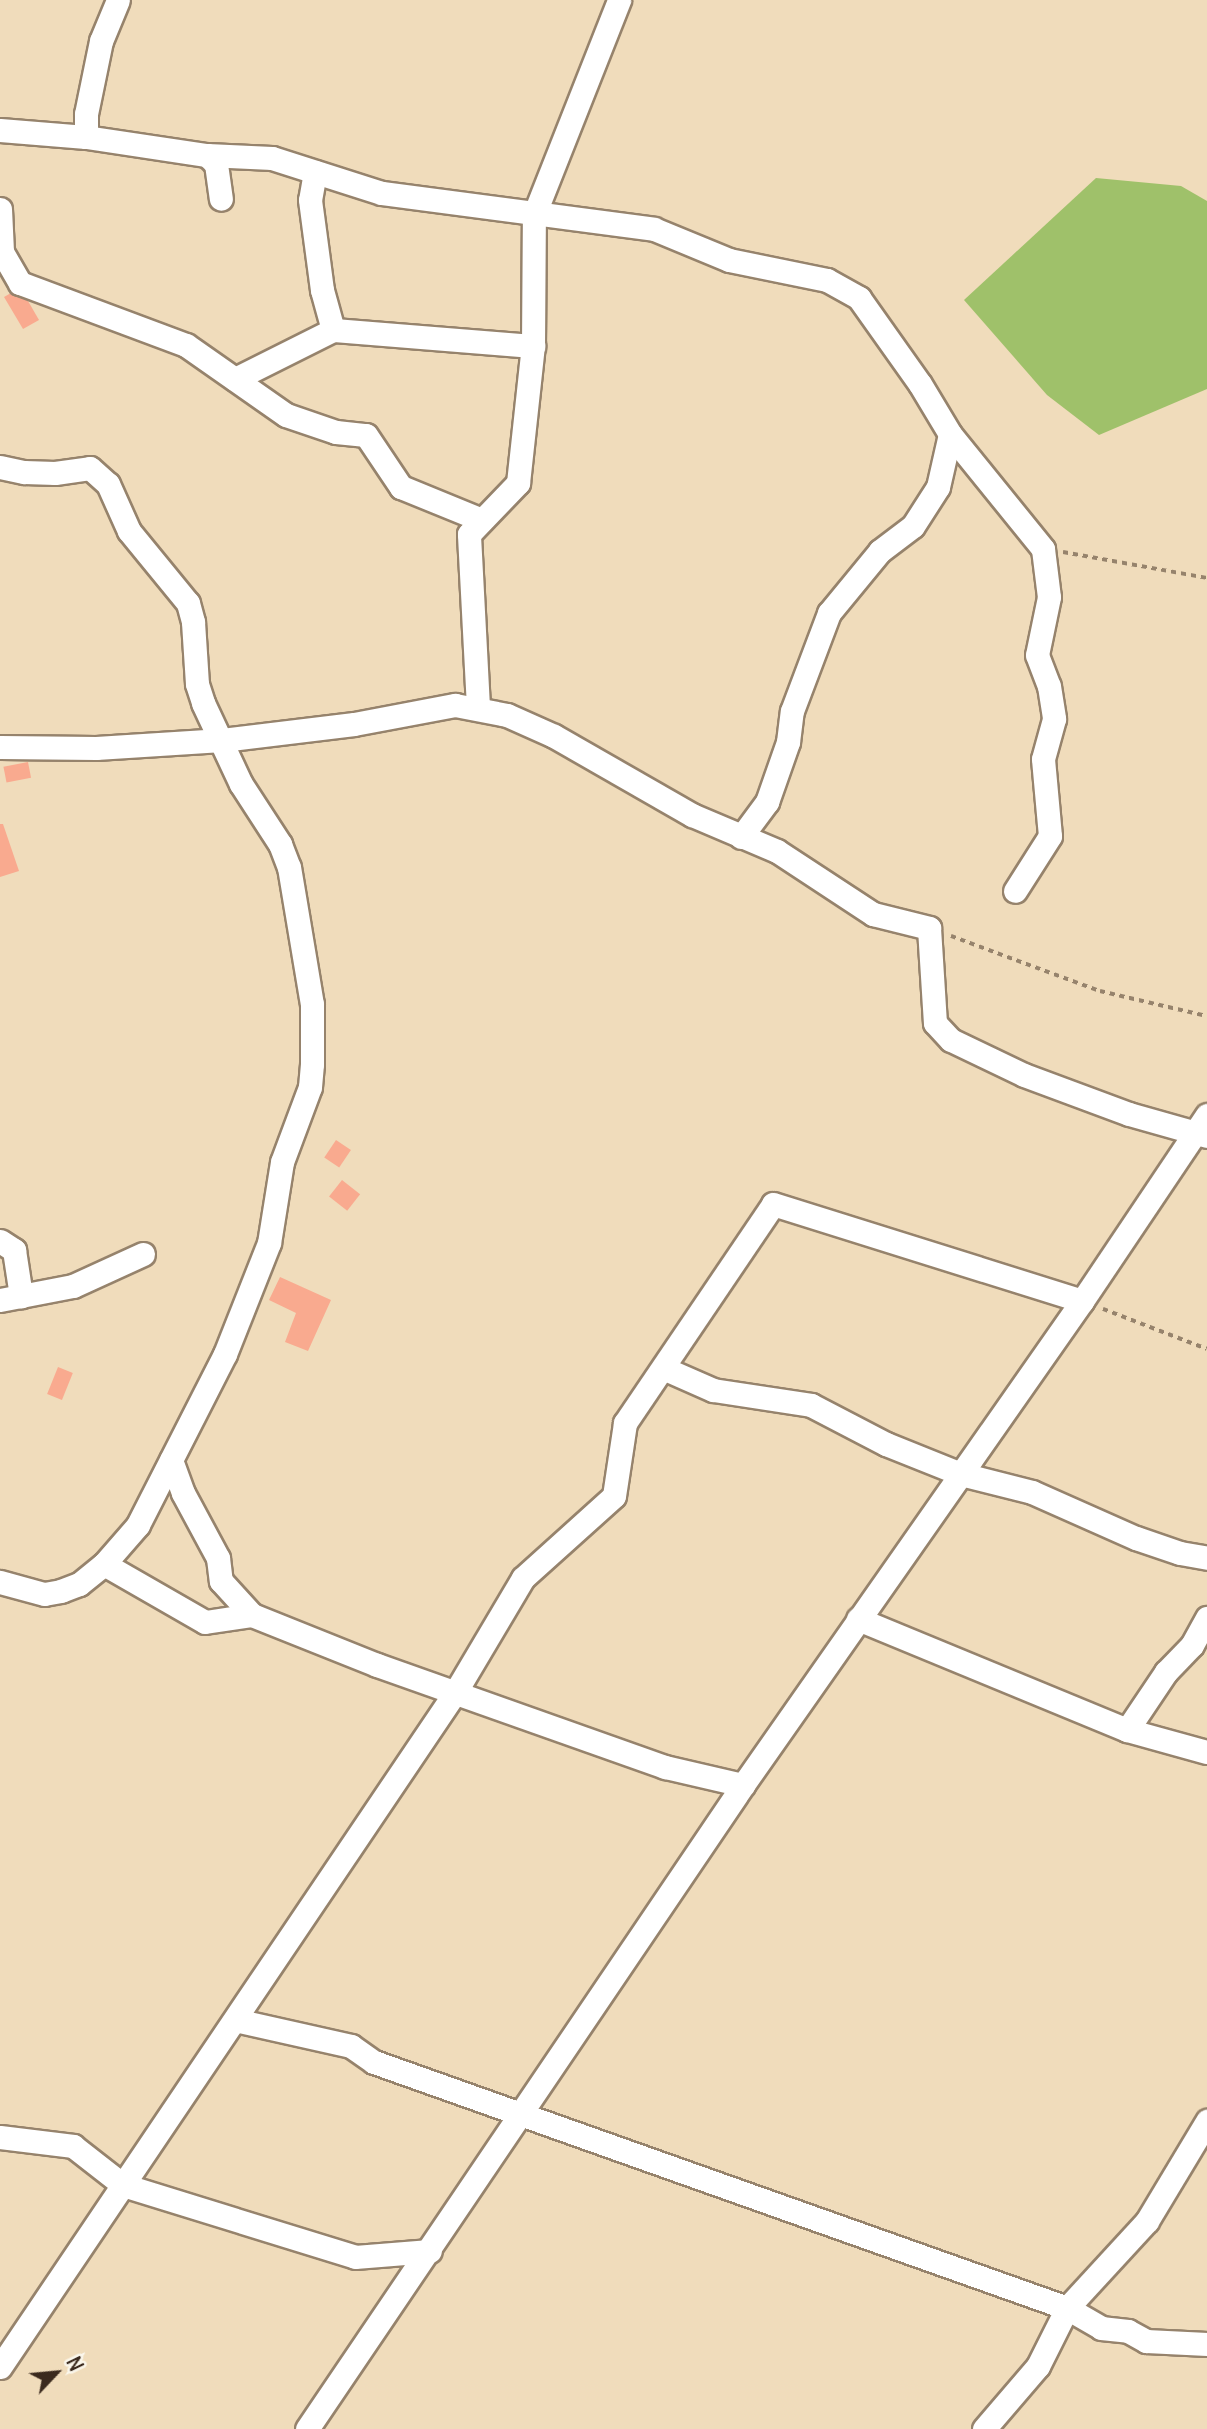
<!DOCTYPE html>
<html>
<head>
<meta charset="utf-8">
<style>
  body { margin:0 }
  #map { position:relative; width:1207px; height:2429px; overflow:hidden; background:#f0dcbb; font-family:Delius,sans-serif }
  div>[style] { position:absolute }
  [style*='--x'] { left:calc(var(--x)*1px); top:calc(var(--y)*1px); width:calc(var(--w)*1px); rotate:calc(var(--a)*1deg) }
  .green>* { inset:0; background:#9fc16a }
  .building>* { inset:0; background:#f9aa8f; transform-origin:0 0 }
  .path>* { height:3.5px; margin-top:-1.75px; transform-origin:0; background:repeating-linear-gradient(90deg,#96836c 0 5px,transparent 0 10px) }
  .roads { filter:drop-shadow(2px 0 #96836c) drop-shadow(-2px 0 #96836c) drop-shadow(0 2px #96836c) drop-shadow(0 -2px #96836c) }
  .minor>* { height:23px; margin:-11.5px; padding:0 11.5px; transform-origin:11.5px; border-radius:11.5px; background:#fff }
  span { translate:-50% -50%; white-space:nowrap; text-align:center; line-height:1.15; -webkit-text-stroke:5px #fbf7ec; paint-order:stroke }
  .north { position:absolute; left:21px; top:2338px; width:70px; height:70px; -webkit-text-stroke:5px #fbf7ec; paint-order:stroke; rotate:64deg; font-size:19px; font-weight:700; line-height:28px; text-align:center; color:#3b2a1e }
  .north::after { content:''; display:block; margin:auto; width:24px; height:32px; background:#3b2a1e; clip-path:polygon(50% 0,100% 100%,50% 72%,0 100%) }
</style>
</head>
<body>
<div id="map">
  <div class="green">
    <i style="clip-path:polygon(1096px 178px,1181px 186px,1207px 201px,1207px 389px,1099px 435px,1047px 395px,964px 300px)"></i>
  </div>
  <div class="building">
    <i style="clip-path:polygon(11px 293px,28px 301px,39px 320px,23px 329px,4px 297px)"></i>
    <i style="left:28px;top:762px;width:16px;height:25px;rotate:79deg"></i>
    <i style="clip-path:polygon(0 824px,3px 824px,19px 871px,0 877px)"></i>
    <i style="left:336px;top:1140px;width:18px;height:21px;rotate:34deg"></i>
    <i style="left:342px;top:1180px;width:23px;height:21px;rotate:38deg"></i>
    <i style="clip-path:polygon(280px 1277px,331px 1300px,308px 1351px,285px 1342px,296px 1313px,269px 1300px)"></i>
    <i style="left:58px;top:1367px;width:16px;height:29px;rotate:22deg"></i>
  </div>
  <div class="path">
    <i style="--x:1063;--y:552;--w:146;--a:10.2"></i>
    <i style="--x:951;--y:936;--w:159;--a:20.3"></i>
    <i style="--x:1100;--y:991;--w:110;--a:13.2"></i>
    <i style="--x:1103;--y:1309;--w:111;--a:21"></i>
  </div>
  <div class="roads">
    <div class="minor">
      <i style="--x:0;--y:130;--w:86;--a:4.7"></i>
      <i style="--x:86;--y:137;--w:122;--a:8.5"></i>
      <i style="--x:207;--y:155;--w:13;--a:45"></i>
      <i style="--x:216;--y:164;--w:35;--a:82"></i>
      <i style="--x:86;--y:137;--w:23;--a:-90"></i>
      <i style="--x:86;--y:114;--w:75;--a:-78.4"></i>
      <i style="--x:101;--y:41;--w:44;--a:-67.5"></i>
      <i style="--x:207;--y:155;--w:65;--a:2.6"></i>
      <i style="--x:272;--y:158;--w:115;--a:17.7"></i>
      <i style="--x:382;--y:193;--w:274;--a:7.5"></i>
      <i style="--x:654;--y:229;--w:81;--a:22.5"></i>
      <i style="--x:729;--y:260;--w:100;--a:11.5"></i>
      <i style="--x:827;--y:280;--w:37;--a:29"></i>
      <i style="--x:859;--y:298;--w:105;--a:54.7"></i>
      <i style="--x:920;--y:384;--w:58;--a:59"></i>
      <i style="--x:950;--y:434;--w:148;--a:51"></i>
      <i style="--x:1043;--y:549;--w:48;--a:82.9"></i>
      <i style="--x:1049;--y:597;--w:59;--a:101.7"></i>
      <i style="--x:1037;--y:655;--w:33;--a:69"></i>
      <i style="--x:1049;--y:686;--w:33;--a:81"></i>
      <i style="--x:1054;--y:719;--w:41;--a:105.4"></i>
      <i style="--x:1043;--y:759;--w:77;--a:84.8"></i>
      <i style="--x:1050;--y:836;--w:65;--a:122.5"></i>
      <i style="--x:315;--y:172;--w:28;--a:100"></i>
      <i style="--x:310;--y:200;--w:91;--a:82.4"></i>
      <i style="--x:322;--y:290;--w:41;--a:74.6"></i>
      <i style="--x:0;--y:209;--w:43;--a:87.3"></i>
      <i style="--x:2;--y:252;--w:36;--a:60"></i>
      <i style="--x:20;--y:283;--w:177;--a:20.5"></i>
      <i style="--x:186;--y:345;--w:122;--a:35"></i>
      <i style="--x:286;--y:415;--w:53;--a:18.8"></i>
      <i style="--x:336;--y:432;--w:30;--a:6"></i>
      <i style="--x:366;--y:435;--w:63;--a:56.1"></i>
      <i style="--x:401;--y:487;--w:87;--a:22.2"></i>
      <i style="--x:235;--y:379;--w:110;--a:-26.6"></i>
      <i style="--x:333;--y:330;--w:201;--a:4.6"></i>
      <i style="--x:0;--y:467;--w:25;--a:12"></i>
      <i style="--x:24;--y:472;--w:31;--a:2"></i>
      <i style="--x:55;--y:473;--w:35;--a:-8"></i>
      <i style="--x:90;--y:468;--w:24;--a:42"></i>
      <i style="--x:108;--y:484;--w:51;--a:65.9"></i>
      <i style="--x:129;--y:531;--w:93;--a:50.7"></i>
      <i style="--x:188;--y:603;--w:20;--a:75"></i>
      <i style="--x:193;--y:622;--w:62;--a:86.3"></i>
      <i style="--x:197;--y:684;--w:20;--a:72"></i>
      <i style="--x:203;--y:703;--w:89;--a:64.9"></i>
      <i style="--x:241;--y:784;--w:72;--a:57"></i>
      <i style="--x:280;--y:844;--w:25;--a:69"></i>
      <i style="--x:289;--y:867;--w:139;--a:80.5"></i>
      <i style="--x:312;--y:1004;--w:60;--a:90"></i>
      <i style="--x:312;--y:1064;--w:23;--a:95"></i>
      <i style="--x:310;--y:1087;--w:80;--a:110.5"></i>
      <i style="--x:282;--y:1162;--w:82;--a:99.1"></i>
      <i style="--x:269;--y:1243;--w:119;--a:111.6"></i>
      <i style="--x:225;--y:1354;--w:192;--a:117"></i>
      <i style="--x:138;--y:1525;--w:52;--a:131.1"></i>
      <i style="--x:104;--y:1564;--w:32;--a:141"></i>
      <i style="--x:79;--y:1584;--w:19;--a:159"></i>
      <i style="--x:61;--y:1591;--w:17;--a:170"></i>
      <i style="--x:44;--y:1594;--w:46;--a:-164.7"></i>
      <i style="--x:478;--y:707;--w:173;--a:-93"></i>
      <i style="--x:469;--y:534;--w:71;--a:-46.1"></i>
      <i style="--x:518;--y:483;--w:138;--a:-83.8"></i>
      <i style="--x:533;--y:346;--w:131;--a:-89.6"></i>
      <i style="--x:534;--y:215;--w:231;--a:-68.4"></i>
      <i style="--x:0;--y:747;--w:96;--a:0.6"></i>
      <i style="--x:96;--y:748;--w:126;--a:-3.6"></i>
      <i style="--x:222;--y:740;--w:133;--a:-6.9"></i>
      <i style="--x:354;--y:724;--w:103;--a:-10.7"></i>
      <i style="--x:455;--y:705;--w:53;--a:10.9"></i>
      <i style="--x:507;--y:715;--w:51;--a:24.1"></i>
      <i style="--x:554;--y:736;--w:159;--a:29.8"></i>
      <i style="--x:692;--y:815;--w:92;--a:23"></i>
      <i style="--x:777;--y:851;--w:115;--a:33.3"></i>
      <i style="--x:873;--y:914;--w:58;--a:14"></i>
      <i style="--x:929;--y:928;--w:95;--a:86.4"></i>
      <i style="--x:935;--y:1023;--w:23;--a:47"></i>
      <i style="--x:951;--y:1040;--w:81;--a:25.6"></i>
      <i style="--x:1024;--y:1075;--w:112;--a:20.4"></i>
      <i style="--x:1129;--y:1114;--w:81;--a:15.8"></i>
      <i style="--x:741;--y:837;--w:44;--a:-53.4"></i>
      <i style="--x:767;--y:802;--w:64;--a:-70.7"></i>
      <i style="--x:788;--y:742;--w:31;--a:-83"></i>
      <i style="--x:792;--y:711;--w:105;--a:-69.3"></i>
      <i style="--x:829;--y:613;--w:80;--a:-50.6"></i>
      <i style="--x:880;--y:551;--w:41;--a:-37.1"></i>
      <i style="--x:913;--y:526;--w:46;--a:-57.3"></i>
      <i style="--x:938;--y:487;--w:54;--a:-77.2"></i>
      <i style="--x:0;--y:1241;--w:17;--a:33"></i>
      <i style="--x:14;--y:1250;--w:47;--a:81.3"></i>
      <i style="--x:0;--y:1300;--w:74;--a:-10.9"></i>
      <i style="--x:73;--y:1286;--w:77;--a:-24.6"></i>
      <i style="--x:663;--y:1368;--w:55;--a:23.7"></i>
      <i style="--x:713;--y:1390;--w:99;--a:8.7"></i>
      <i style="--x:811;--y:1405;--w:85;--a:27.5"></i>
      <i style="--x:886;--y:1444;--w:81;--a:21.8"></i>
      <i style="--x:961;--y:1474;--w:73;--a:14.2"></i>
      <i style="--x:1032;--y:1492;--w:114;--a:23.9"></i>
      <i style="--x:1136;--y:1538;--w:46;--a:18.8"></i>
      <i style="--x:1180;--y:1553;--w:27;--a:10"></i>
      <i style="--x:171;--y:1460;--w:35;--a:70"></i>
      <i style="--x:183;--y:1493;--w:74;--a:61.7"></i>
      <i style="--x:218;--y:1558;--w:23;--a:83"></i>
      <i style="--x:221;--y:1581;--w:46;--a:47.6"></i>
      <i style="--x:252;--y:1615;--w:135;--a:21.8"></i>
      <i style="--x:377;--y:1665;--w:306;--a:19.5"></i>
      <i style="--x:665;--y:1767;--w:80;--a:13"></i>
      <i style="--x:104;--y:1564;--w:116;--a:29.9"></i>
      <i style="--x:205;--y:1622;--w:48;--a:-8.5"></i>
      <i style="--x:858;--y:1619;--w:291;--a:22.4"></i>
      <i style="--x:1127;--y:1730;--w:83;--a:15.4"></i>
      <i style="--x:1127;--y:1730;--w:70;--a:-56.1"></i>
      <i style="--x:1166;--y:1672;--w:37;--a:-46"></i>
      <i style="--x:1192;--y:1645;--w:31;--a:-61"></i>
      <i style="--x:235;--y:2020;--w:119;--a:12.6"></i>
      <i style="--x:351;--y:2046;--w:28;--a:35"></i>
      <i style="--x:374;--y:2062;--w:735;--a:19.54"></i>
      <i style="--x:1067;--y:2308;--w:39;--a:30"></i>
      <i style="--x:1101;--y:2328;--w:27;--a:6"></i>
      <i style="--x:1128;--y:2331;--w:21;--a:29"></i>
      <i style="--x:1146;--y:2341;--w:61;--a:2.8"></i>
      <i style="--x:0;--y:2137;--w:74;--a:7"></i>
      <i style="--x:73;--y:2146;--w:63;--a:38"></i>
      <i style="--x:123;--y:2185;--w:243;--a:17.2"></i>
      <i style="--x:355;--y:2257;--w:75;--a:-4.6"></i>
      <i style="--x:0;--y:2367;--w:815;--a:-56"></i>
      <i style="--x:456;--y:1691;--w:131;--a:-59.3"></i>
      <i style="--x:523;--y:1578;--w:122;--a:-42"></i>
      <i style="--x:614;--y:1496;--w:74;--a:-81.4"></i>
      <i style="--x:625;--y:1423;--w:264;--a:-55.9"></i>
      <i style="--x:773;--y:1204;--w:324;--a:17.4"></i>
      <i style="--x:307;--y:2429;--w:778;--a:-55.9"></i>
      <i style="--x:743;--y:1785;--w:591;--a:-54.99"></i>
      <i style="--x:1082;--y:1301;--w:224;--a:-56.1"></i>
      <i style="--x:984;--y:2429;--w:83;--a:-49.4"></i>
      <i style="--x:1038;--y:2366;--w:65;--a:-63.4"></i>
      <i style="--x:1067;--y:2308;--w:118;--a:-47.4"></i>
      <i style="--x:1147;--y:2221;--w:117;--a:-59"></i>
    </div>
  </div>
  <div class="north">N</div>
</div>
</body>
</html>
